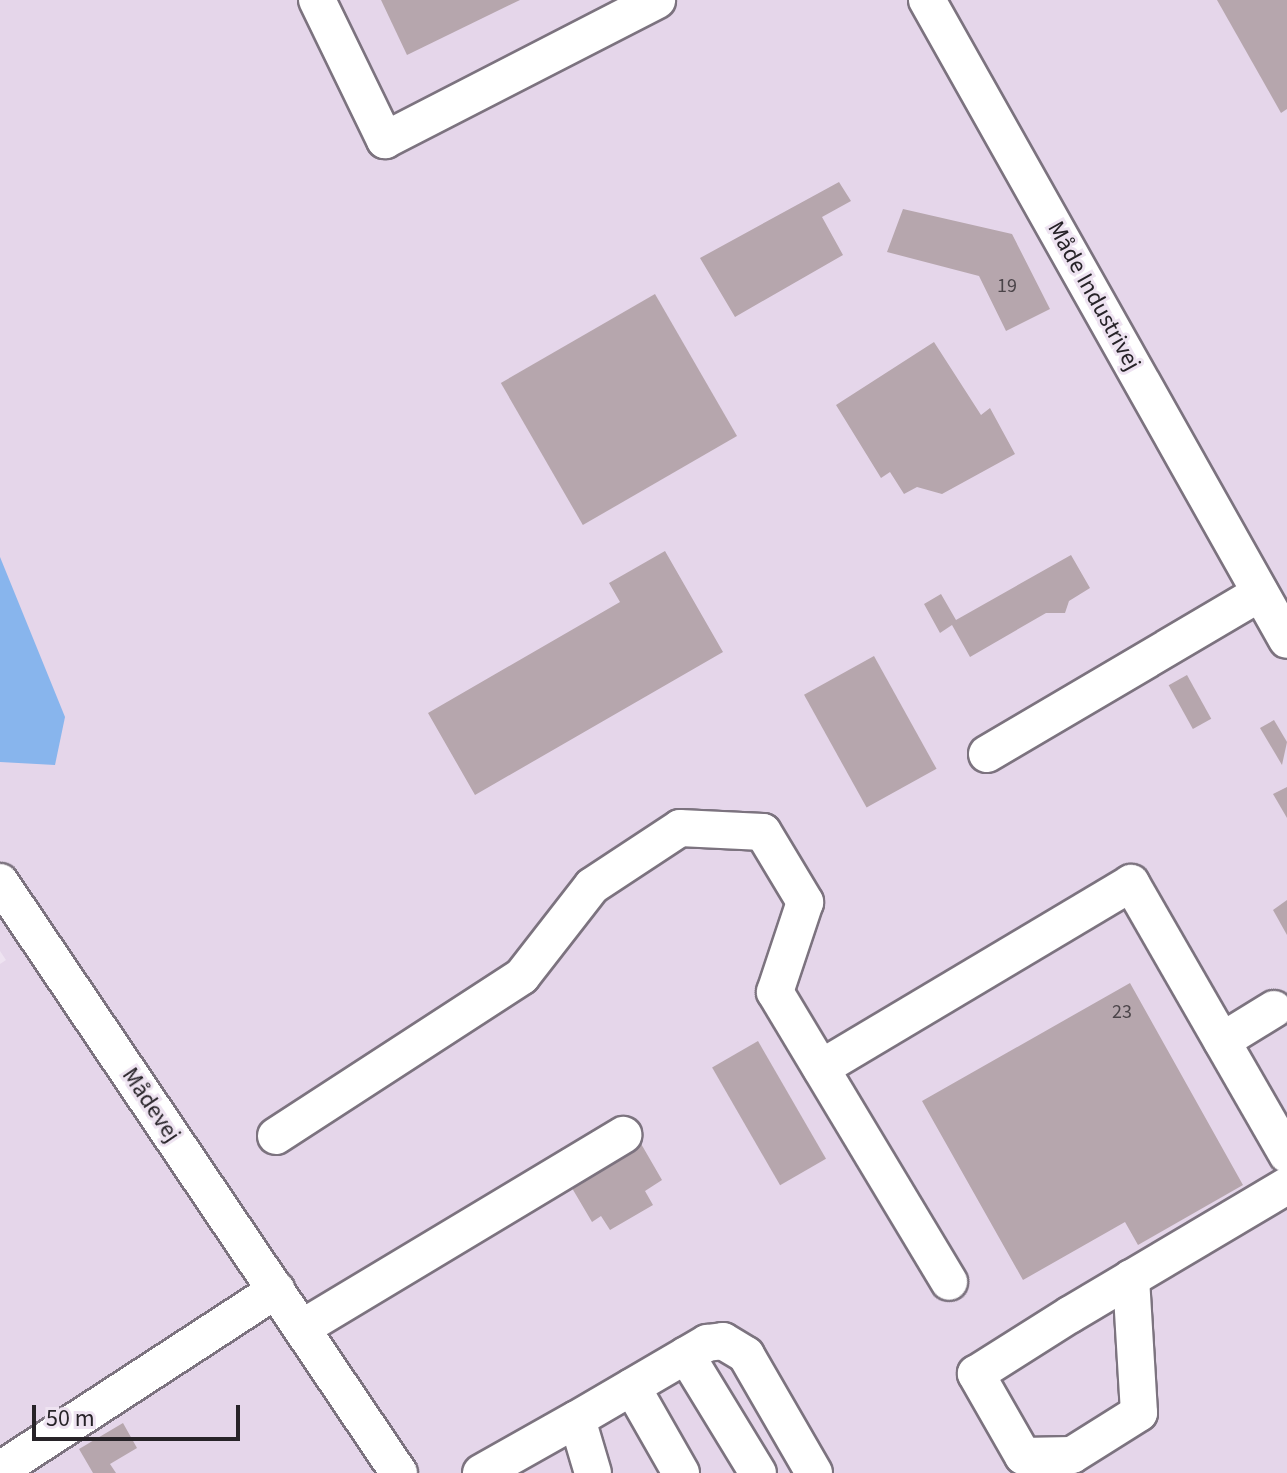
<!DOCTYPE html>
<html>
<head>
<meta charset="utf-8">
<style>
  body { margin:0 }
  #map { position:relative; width:1287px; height:1473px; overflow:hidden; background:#eee3f1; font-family:"Source Sans 3",sans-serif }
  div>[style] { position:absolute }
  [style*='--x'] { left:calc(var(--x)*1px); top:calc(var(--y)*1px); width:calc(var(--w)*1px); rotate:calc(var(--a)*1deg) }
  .built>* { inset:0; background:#e5d6ea }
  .water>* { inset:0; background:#88b5ed }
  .building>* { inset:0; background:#b6a6ad; transform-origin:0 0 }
  .roads { filter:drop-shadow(2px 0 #7c737f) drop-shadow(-2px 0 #7c737f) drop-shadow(0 2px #7c737f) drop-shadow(0 -2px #7c737f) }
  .minor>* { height:36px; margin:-18px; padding:0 18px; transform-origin:18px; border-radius:18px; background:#fff }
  span { translate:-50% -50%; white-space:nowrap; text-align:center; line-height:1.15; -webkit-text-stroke:6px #eee3f1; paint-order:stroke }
  .number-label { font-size:20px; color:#4b4449 }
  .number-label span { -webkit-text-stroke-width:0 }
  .street-label { font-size:24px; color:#272328 }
  .scale { position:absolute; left:32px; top:1405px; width:208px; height:36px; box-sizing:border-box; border:4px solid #272328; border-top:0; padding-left:10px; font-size:24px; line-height:28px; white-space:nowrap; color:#272328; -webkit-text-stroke:6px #eee3f1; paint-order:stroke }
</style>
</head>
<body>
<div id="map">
  <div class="built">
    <i style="clip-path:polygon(0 0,1287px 0,1287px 1473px,0 1473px,0 964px,6px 960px,0 951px)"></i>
  </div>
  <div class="water">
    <i style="clip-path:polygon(0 557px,65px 717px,55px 765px,0 762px)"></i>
  </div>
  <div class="building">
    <i style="clip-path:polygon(381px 0,520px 0,407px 55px)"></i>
    <i style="clip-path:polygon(1217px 0,1287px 0,1287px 109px,1281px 113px)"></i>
    <i style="clip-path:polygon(839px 182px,851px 201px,822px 217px,843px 255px,735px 317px,700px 258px)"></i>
    <i style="clip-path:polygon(903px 209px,1012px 234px,1050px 309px,1006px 331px,979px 276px,887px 252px)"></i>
    <i style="left:655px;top:294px;width:164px;height:178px;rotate:60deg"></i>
    <i style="clip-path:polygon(934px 342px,981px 415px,990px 408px,1015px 454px,942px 494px,917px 487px,904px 494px,890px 472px,881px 478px,836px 405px)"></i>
    <i style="clip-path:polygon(665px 551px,723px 652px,475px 795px,428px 713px,620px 602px,609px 583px)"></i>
    <i style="clip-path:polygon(1071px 555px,1090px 588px,1069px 601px,1065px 613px,1046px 613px,970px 657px,952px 625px,940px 633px,924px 604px,941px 594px,956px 620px)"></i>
    <i style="left:874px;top:656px;width:129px;height:80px;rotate:61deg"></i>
    <i style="left:1187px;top:675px;width:50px;height:21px;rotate:61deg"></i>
    <i style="clip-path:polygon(1274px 720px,1287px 742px,1282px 765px,1260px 728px)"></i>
    <i style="clip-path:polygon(1287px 787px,1287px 818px,1273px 794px)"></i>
    <i style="clip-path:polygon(1287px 900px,1287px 935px,1273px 910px)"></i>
    <i style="clip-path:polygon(1130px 983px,1243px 1185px,1138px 1245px,1125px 1222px,1023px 1280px,922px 1101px)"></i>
    <i style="left:758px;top:1041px;width:136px;height:53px;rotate:60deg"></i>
    <i style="clip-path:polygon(640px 1142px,662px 1180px,645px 1191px,653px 1205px,610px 1230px,601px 1216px,592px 1222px,569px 1183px)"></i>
    <i style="clip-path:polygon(123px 1423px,137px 1448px,110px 1464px,116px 1473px,93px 1473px,79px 1449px)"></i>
  </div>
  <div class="roads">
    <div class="minor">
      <i style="--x:317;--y:0;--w:156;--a:64.1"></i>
      <i style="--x:385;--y:140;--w:306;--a:-27.2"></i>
      <i style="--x:927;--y:0;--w:734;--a:60.64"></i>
      <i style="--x:987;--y:754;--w:317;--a:-30.5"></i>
      <i style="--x:0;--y:882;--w:713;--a:55.98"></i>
      <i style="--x:1222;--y:1041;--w:61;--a:-31.6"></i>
      <i style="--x:821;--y:1068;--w:361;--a:-30.8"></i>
      <i style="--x:1131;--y:883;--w:313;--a:60.1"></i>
      <i style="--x:276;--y:1136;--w:293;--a:-33"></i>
      <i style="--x:522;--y:976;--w:114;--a:-52.1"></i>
      <i style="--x:592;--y:886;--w:105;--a:-33.4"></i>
      <i style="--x:680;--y:828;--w:83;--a:2.8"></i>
      <i style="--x:763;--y:832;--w:82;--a:59"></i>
      <i style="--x:805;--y:902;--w:95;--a:108.4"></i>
      <i style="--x:775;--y:992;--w:338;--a:59"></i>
      <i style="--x:1131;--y:1278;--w:135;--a:86.6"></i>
      <i style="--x:1139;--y:1413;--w:79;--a:147.9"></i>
      <i style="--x:1072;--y:1455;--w:49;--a:178.8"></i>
      <i style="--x:1023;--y:1456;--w:95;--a:-119.8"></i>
      <i style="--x:976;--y:1374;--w:112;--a:-32.3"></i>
      <i style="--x:1071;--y:1314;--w:251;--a:-30.7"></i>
      <i style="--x:302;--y:1328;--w:375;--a:-31"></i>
      <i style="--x:686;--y:1355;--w:138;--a:58.6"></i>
      <i style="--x:632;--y:1387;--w:99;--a:60.3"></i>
      <i style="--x:0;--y:1470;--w:330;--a:-33.1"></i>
      <i style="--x:481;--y:1473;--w:110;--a:-29.4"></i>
      <i style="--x:593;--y:1473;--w:56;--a:-106.5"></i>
      <i style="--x:577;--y:1419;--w:151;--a:-30.3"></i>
      <i style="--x:707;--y:1343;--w:16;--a:-7"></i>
      <i style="--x:723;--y:1341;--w:27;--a:31"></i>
      <i style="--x:746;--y:1355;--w:136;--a:60"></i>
    </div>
  </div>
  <div class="number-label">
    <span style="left:1007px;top:286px">19</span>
    <span style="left:1122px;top:1012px">23</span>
  </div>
  <div class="street-label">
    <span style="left:1094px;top:296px;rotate:61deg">Måde Industrivej</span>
    <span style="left:151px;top:1105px;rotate:56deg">Mådevej</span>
  </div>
  <div class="scale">50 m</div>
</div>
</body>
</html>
